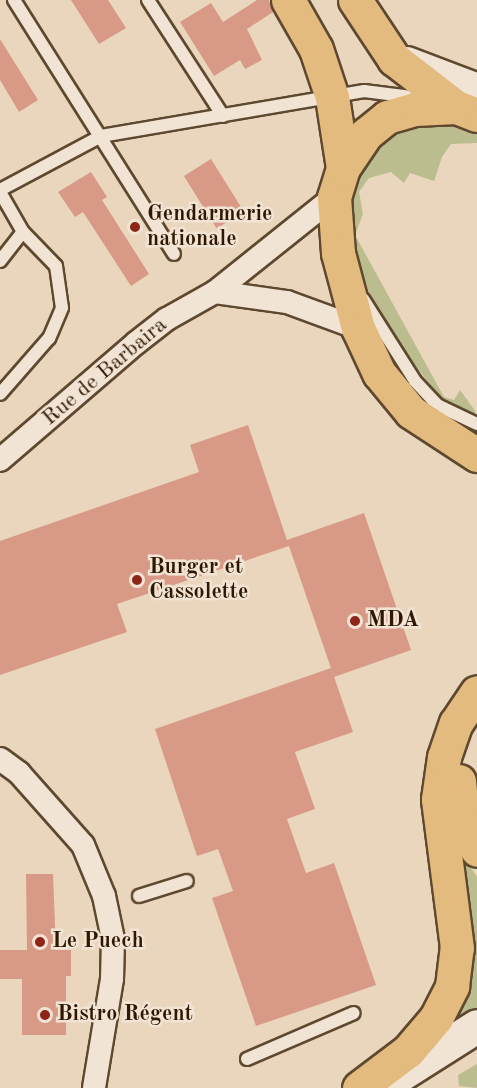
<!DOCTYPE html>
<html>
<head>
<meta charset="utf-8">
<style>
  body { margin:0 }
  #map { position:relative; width:477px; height:1088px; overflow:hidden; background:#e9d6bd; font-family:"Old Standard TT",serif }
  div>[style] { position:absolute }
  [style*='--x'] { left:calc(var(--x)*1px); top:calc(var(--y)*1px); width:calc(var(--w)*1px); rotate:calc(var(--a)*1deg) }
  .green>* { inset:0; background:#bbbd8e }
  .building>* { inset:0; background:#d89a86; transform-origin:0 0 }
  .roads { filter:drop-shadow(2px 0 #5e482f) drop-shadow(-2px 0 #5e482f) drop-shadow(0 2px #5e482f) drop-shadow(0 -2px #5e482f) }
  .lane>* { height:12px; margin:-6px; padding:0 6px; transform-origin:6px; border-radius:6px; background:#f1e4d4 }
  .street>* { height:22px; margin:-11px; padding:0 11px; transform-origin:11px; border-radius:11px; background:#f1e4d4 }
  .secondary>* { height:33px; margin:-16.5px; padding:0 16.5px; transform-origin:16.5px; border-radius:16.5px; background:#f1e4d4 }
  .primary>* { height:33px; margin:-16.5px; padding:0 16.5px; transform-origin:16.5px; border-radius:16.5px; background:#e4bb7e }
  .highway>* { height:33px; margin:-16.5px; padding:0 16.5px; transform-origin:16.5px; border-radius:16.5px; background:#e4bb7e }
  .dots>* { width:16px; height:16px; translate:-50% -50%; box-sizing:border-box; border:3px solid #f1e4d4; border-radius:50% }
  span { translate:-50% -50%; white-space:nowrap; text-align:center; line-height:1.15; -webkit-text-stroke:5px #f1e4d4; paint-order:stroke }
  .poi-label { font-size:22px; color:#301800; font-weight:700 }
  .left { translate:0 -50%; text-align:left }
  .street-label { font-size:22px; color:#301800 }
</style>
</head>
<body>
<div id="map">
  <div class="green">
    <i style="clip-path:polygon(443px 118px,477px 128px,477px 143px,451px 144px,442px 157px,434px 181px,410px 173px,404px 183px,391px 172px,369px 178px,359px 192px,363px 214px,355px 235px,444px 397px,454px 400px,460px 390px,476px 412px,474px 416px,442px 400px,398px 343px,355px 268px,348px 206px,364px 155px,390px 131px)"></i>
    <i style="clip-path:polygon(456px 844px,477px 877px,477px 1008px,445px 1027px,471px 961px,472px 912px)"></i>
    <i style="clip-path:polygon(477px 1064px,477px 1088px,459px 1086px,458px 1075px)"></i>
  </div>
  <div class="building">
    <i style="clip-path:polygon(71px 0,108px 0,126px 28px,99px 44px)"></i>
    <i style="clip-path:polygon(257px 0,269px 0,273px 12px,247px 29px,262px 60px,245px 69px,240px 60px,214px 76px,180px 22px,211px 3px,223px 22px)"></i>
    <i style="clip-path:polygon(0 39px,38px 100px,19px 112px,0 80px)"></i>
    <i style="left:211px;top:159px;width:62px;height:32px;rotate:58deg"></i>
    <i style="clip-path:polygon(91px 172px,107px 197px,102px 200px,149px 274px,131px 286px,83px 212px,75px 217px,58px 192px)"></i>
    <i style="clip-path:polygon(248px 425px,287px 540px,364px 513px,411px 650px,334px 677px,289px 546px,117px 604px,127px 632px,0 675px,0 541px,199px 472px,190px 445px)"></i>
    <i style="clip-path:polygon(331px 668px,353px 732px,295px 752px,315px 809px,287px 819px,306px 873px,334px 863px,376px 985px,256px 1026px,212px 898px,233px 891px,218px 849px,197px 856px,155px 729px)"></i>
    <i style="clip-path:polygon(26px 874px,53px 874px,56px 950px,71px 950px,71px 976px,66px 976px,66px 1035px,22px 1035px,22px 979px,0 979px,0 950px,27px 950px)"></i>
  </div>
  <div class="roads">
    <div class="lane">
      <i style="--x:14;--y:0;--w:300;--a:57.8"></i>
      <i style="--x:148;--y:0;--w:138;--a:57.1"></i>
      <i style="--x:0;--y:190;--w:115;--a:-28.1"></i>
      <i style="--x:101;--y:136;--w:267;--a:-9.7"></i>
      <i style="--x:364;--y:91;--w:56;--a:7.1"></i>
      <i style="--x:0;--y:192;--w:46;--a:60.1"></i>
      <i style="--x:23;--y:232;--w:47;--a:45.9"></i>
      <i style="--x:56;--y:266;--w:42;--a:81.9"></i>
      <i style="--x:62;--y:308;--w:33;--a:113"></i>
      <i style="--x:49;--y:338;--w:74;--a:131.2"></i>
      <i style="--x:0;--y:261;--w:37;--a:-52"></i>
      <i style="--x:363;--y:299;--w:97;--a:57.6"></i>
      <i style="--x:415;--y:381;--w:33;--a:47"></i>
      <i style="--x:437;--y:405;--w:44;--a:25.4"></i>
      <i style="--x:139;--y:896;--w:50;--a:-17.4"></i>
      <i style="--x:247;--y:1059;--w:116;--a:-23.3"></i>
    </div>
    <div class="street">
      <i style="--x:215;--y:292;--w:73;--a:7.9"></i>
      <i style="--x:287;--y:302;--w:76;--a:20.1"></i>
      <i style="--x:0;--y:460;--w:179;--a:-40.7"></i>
      <i style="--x:136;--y:343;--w:39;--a:-38"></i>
      <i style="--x:167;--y:319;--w:55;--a:-29.4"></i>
      <i style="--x:215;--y:292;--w:152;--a:-38.6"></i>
      <i style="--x:0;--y:759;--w:24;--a:36"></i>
      <i style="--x:19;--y:773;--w:96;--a:48.4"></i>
      <i style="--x:83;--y:845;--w:55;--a:67.6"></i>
      <i style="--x:104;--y:896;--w:44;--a:78.2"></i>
      <i style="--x:113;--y:939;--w:40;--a:91.4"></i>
      <i style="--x:112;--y:979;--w:110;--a:99.4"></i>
    </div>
    <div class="secondary">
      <i style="--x:406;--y:63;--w:76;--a:20.8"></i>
      <i style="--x:382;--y:1086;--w:112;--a:-32.3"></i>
    </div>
    <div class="primary">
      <i style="--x:477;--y:115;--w:22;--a:-159"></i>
      <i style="--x:456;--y:107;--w:41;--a:177.2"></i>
      <i style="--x:415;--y:109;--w:29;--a:164"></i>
      <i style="--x:387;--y:117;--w:27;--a:141"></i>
      <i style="--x:366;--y:134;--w:41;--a:124.1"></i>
      <i style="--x:343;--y:168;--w:30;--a:107"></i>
      <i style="--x:334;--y:197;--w:56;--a:85.9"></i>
      <i style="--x:338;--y:253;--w:78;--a:75.1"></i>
      <i style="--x:358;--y:328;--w:50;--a:65"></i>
      <i style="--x:379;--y:373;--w:50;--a:50.6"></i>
      <i style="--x:411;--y:412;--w:79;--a:33.1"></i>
      <i style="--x:459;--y:781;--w:40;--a:84.3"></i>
      <i style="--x:463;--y:821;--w:32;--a:64"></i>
      <i style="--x:359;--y:1088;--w:61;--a:-37.1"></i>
      <i style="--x:408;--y:1051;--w:43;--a:-49.7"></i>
      <i style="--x:436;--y:1018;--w:36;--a:-63"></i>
      <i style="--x:452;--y:986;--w:38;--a:-83"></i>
      <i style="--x:457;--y:948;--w:150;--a:-97.3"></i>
      <i style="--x:438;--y:799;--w:42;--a:-81.9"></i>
      <i style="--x:444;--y:757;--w:36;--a:-71"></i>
      <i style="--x:456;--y:723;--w:37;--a:-56"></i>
    </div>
    <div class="highway">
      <i style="--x:288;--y:0;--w:56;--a:60.3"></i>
      <i style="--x:316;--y:49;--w:51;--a:71.6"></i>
      <i style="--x:332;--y:97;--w:72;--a:81.2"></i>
      <i style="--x:355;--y:0;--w:71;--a:56.5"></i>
      <i style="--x:394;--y:59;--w:78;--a:37.7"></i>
    </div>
  </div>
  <div class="dots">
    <i style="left:135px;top:227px;background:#8f2418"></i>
    <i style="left:137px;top:580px;background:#8f2418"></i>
    <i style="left:355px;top:621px;background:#8f2418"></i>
    <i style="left:40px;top:942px;background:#8f2418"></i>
    <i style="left:45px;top:1015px;background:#8f2418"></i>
  </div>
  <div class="poi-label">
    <span class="left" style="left:147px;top:227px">Gendarmerie<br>nationale</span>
    <span class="left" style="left:149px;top:580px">Burger et<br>Cassolette</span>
    <span class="left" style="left:367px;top:621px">MDA</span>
    <span class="left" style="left:52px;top:942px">Le Puech</span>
    <span class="left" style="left:57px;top:1015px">Bistro Régent</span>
  </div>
  <div class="street-label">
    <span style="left:105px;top:372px;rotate:-40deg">Rue de Barbaira</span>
  </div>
</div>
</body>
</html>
